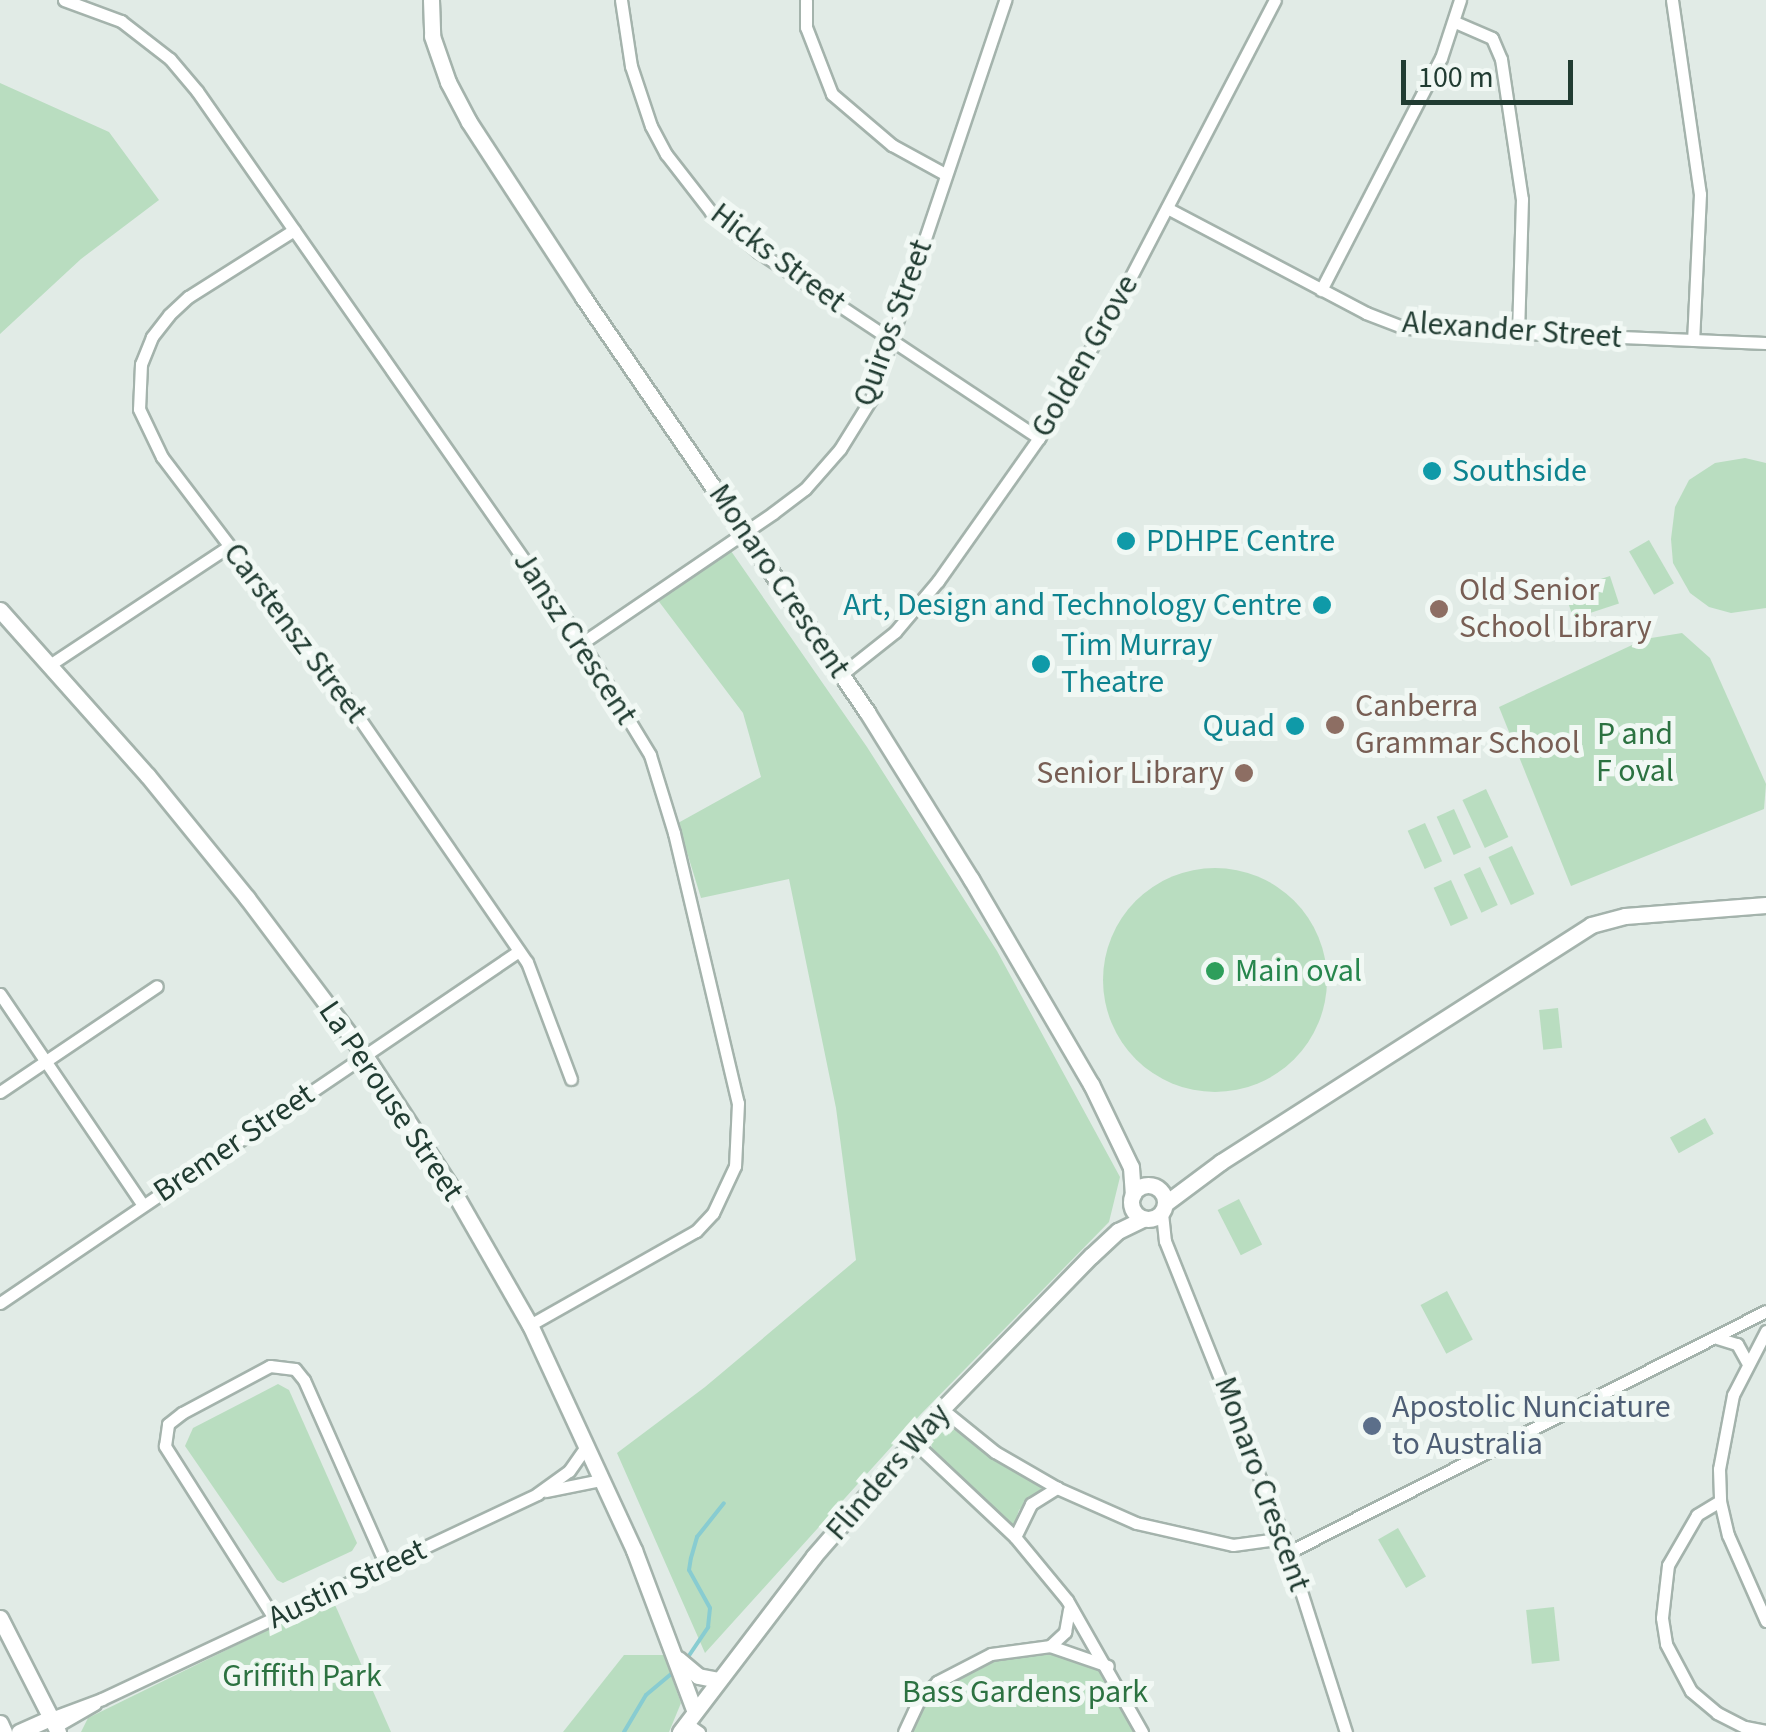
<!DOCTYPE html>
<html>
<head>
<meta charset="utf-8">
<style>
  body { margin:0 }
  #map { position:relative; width:1766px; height:1732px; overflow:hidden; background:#e1ebe6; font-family:"Source Sans 3",sans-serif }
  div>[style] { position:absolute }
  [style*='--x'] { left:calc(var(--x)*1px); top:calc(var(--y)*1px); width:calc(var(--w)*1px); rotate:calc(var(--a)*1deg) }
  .green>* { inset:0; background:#b9ddc0; transform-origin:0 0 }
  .round { border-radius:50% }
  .stream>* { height:4px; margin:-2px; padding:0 2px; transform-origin:2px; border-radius:2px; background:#88ccd1 }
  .roads { filter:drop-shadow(2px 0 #a4b3ac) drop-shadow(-2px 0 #a4b3ac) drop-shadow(0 2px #a4b3ac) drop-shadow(0 -2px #a4b3ac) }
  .street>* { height:11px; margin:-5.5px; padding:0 5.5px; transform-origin:5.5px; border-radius:5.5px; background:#fff }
  .secondary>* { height:15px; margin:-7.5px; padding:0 7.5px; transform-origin:7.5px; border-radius:7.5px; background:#fff }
  .secondary>.ring { margin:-7.5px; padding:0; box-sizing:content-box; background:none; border:15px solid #fff; border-radius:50% }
  .dots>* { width:28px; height:28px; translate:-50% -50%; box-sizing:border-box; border:5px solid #f1f8f4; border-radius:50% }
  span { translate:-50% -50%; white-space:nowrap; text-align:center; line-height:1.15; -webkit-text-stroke:10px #f1f8f4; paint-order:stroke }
  .street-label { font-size:32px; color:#213c32 }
  .culture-label { font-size:32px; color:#0d838f }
  .left { translate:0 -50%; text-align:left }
  .right { translate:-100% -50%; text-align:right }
  .education-label { font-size:32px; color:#785e54 }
  .park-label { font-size:32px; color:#2c7241 }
  .leisure-label { font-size:32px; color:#27864d }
  .service-label { font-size:32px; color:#4e5e75 }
  .scale { position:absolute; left:1401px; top:60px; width:172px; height:45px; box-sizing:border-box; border:5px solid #213c32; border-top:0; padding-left:12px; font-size:30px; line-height:35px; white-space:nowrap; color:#213c32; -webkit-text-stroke:8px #f1f8f4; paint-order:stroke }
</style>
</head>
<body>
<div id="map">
  <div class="green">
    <i style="clip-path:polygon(0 83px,109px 132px,159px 200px,81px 259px,0 334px)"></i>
    <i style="clip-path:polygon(1745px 458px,1766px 463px,1766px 608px,1731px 613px,1709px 607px,1690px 593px,1673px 563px,1671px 539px,1675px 507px,1689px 480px,1715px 463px)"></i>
    <i style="left:1649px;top:540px;width:50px;height:23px;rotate:60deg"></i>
    <i style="clip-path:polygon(731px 551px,867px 747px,997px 951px,1120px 1177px,1109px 1222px,921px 1414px,705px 1653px,617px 1453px,705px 1387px,856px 1260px,836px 1108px,789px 879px,701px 898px,678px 823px,761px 777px,743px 713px,657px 599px)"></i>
    <i style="left:1610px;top:576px;width:29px;height:48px;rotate:72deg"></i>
    <i style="clip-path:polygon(1682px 633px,1710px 658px,1766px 784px,1764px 809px,1571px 886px,1499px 707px,1645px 639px)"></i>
    <i style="left:1486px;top:789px;width:53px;height:26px;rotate:65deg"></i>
    <i style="left:1454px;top:809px;width:42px;height:19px;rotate:66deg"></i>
    <i style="left:1425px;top:823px;width:42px;height:19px;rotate:66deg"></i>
    <i style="left:1512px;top:846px;width:53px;height:26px;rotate:65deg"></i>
    <i style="left:1480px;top:867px;width:42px;height:18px;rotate:65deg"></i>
    <i class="round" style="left:1103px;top:868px;width:224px;height:224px"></i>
    <i style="left:1451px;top:880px;width:42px;height:19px;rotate:66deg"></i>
    <i style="left:1558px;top:1008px;width:40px;height:19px;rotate:84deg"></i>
    <i style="left:1705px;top:1118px;width:18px;height:40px;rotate:61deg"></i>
    <i style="left:1239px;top:1199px;width:51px;height:24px;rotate:63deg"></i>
    <i style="left:1447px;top:1291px;width:55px;height:30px;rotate:62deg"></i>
    <i style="clip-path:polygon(278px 1384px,289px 1390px,357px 1543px,352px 1551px,283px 1583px,277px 1580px,185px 1446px,193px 1428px)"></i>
    <i style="clip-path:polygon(941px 1429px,953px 1429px,1040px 1486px,1042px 1490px,1019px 1510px,1014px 1526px,932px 1455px,931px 1437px)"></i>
    <i style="left:1398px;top:1528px;width:56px;height:23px;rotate:60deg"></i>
    <i style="clip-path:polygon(332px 1598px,391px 1732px,81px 1732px,88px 1718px)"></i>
    <i style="left:1554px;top:1607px;width:54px;height:28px;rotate:84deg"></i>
    <i style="clip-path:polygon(1047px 1650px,1091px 1664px,1103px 1673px,1137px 1732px,909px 1732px,918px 1709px,937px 1688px,989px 1661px)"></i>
    <i style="clip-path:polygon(624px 1655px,664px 1655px,681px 1703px,669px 1732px,563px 1732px)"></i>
  </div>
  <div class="stream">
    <i style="--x:686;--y:1660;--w:40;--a:-56"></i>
    <i style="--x:708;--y:1627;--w:19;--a:-84"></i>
    <i style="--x:710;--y:1608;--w:43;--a:-118.9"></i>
    <i style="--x:689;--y:1570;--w:12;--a:-81"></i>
    <i style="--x:691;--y:1558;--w:22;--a:-74"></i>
    <i style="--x:697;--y:1537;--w:43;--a:-51.5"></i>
    <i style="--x:624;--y:1732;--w:43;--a:-59.3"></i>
    <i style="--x:646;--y:1695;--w:39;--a:-40"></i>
  </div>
  <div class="roads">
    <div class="street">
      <i style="--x:64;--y:0;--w:61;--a:20.2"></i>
      <i style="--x:121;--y:21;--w:62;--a:37.8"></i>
      <i style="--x:170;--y:59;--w:42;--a:49.8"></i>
      <i style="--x:197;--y:91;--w:673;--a:55.11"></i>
      <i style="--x:582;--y:643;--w:131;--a:58.7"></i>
      <i style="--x:650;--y:755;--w:82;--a:72.9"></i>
      <i style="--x:674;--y:833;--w:277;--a:76.7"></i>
      <i style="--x:738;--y:1103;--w:63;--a:92.7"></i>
      <i style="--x:735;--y:1166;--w:52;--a:115.1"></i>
      <i style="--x:713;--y:1213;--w:25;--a:133"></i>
      <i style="--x:696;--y:1231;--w:191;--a:150.5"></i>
      <i style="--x:621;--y:0;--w:67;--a:81.4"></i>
      <i style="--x:631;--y:66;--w:63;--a:71.6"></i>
      <i style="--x:651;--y:126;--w:32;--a:62"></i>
      <i style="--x:666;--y:154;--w:73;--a:52.2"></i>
      <i style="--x:711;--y:212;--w:62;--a:39.8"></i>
      <i style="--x:759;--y:252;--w:336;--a:33.6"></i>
      <i style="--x:806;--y:0;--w:27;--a:90"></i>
      <i style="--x:806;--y:27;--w:72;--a:68.8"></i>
      <i style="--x:832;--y:94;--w:79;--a:40.4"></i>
      <i style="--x:892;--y:145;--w:60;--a:28.7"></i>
      <i style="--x:1672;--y:0;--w:196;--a:81.8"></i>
      <i style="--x:1700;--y:194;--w:146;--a:92.7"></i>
      <i style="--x:1455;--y:22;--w:40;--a:23.4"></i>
      <i style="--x:1492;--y:38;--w:23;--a:67"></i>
      <i style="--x:1501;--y:59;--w:142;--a:81.5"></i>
      <i style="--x:1522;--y:199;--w:134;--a:91.7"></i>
      <i style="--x:1167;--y:208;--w:225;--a:27.8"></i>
      <i style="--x:1366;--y:313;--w:42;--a:21"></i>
      <i style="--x:1405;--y:328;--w:361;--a:2.4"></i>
      <i style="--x:294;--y:230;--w:125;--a:147.7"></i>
      <i style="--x:188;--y:297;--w:26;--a:137"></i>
      <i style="--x:169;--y:315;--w:28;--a:128"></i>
      <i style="--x:152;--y:337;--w:29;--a:112"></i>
      <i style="--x:141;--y:364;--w:45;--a:92.5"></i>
      <i style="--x:139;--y:409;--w:53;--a:64.4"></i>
      <i style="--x:162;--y:457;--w:304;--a:52.8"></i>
      <i style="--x:346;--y:699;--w:319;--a:55.5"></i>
      <i style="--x:527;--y:962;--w:125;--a:69.4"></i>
      <i style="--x:1321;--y:290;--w:261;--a:-62.7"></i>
      <i style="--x:1441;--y:58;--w:61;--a:-71.9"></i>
      <i style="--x:582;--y:643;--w:231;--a:-34.2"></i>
      <i style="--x:773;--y:513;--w:40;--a:-37"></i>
      <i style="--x:805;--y:489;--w:53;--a:-48.8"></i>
      <i style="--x:840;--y:449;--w:59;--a:-58.2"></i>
      <i style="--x:871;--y:399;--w:421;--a:-71.4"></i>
      <i style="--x:48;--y:666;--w:217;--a:-33.5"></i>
      <i style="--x:842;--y:674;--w:68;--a:-38.4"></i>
      <i style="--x:895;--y:632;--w:67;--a:-49.9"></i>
      <i style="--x:938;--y:581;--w:175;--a:-54.8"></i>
      <i style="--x:1039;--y:438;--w:149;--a:-59.8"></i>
      <i style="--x:1114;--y:309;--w:348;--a:-62.5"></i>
      <i style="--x:0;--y:994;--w:255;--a:55.9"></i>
      <i style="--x:0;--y:1092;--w:189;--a:-34"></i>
      <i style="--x:1162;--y:1213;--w:28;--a:84"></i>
      <i style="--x:1165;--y:1241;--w:320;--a:68.2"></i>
      <i style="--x:1284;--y:1538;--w:204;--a:72.3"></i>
      <i style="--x:0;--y:1303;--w:627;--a:-34.15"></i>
      <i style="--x:1766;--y:1331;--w:72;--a:117.3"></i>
      <i style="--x:1733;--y:1395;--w:75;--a:100.7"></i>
      <i style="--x:1719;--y:1469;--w:32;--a:88"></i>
      <i style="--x:1720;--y:1501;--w:35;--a:77"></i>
      <i style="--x:1728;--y:1535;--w:94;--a:66.2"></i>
      <i style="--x:1717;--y:1338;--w:21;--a:17"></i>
      <i style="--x:1737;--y:1344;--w:21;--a:61"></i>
      <i style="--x:942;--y:1409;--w:68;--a:39.1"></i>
      <i style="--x:995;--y:1452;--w:72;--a:30.1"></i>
      <i style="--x:1057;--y:1488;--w:86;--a:23.9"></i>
      <i style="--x:1136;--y:1523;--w:99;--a:12.8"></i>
      <i style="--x:1233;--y:1545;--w:51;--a:-7.8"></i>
      <i style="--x:914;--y:1442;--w:139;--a:43.2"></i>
      <i style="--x:1015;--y:1537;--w:82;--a:50.5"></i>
      <i style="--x:1067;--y:1600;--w:152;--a:60.4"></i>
      <i style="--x:546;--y:1491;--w:56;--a:-11.3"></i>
      <i style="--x:1720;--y:1501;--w:27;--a:149"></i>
      <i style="--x:1697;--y:1515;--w:58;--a:120.1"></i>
      <i style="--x:1668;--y:1565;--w:53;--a:96.5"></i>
      <i style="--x:1662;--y:1618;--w:26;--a:81"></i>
      <i style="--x:1666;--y:1644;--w:53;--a:62"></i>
      <i style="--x:1691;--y:1691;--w:34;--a:40"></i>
      <i style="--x:1717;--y:1713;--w:31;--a:27"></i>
      <i style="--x:1745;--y:1727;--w:21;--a:11"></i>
      <i style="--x:1015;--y:1537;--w:37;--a:-64"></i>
      <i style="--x:1031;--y:1504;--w:31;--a:-32"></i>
      <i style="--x:1289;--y:1552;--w:534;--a:-26.8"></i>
      <i style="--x:274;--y:1618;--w:204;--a:-122.4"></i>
      <i style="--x:165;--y:1446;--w:22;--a:-82"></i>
      <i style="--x:168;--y:1424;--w:18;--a:-38"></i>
      <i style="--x:182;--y:1413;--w:100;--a:-28.1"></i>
      <i style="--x:270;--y:1366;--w:25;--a:7"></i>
      <i style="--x:295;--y:1369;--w:14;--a:51"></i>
      <i style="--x:304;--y:1380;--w:202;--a:66.1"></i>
      <i style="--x:1050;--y:1646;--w:21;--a:-43"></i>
      <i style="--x:1065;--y:1632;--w:23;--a:-80"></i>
      <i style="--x:51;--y:1718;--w:54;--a:-20.4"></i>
      <i style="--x:102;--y:1699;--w:481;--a:-25.2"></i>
      <i style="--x:537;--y:1494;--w:39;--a:-36"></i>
      <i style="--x:569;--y:1471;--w:29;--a:-55"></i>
      <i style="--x:686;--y:1723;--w:16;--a:35"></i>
      <i style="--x:55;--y:1727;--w:46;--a:-29.9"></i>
      <i style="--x:904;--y:1732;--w:33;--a:-65"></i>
      <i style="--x:918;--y:1702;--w:28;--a:-46"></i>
      <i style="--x:937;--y:1682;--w:61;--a:-27.4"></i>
      <i style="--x:991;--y:1654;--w:60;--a:-7.7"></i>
      <i style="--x:1050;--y:1646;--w:61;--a:19"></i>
    </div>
    <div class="secondary">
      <i style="--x:431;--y:0;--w:36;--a:88"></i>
      <i style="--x:432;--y:36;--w:49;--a:70.8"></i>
      <i style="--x:448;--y:82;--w:45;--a:62.3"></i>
      <i style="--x:469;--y:122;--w:209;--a:56.9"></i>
      <i style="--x:583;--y:297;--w:503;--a:55.61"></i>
      <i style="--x:867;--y:712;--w:197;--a:58.1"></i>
      <i style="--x:971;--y:879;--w:238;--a:59.7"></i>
      <i style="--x:1091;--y:1084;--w:92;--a:64.3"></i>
      <i style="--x:1131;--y:1167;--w:28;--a:86"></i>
      <i style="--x:0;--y:610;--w:222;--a:48.3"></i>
      <i style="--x:148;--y:776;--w:157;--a:50.9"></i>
      <i style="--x:247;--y:898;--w:195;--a:53.1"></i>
      <i style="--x:364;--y:1054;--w:161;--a:56.9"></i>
      <i style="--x:452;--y:1189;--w:157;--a:60.2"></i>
      <i style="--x:530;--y:1325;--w:248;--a:65.2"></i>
      <i style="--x:634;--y:1550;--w:173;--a:69.4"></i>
      <i class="ring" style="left:1131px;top:1185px;width:19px;height:19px"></i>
      <i style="--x:1166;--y:1203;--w:69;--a:-36.7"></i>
      <i style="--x:1221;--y:1162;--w:439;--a:-32.6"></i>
      <i style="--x:1591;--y:925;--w:35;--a:-15"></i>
      <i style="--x:1625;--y:916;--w:141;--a:-4.5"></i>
      <i style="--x:0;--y:1618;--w:128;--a:63"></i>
      <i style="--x:678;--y:1659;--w:26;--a:40"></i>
      <i style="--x:698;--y:1676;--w:20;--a:11"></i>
      <i style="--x:0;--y:1723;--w:10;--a:66"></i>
      <i style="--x:19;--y:1732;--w:35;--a:-24"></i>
      <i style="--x:680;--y:1732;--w:221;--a:-52.7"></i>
      <i style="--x:814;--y:1556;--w:195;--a:-49"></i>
      <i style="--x:942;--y:1409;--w:214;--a:-45.8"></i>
      <i style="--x:1091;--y:1256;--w:37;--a:-43"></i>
      <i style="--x:1118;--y:1231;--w:28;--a:-26"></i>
    </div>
  </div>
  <div class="dots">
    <i style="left:1432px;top:471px;background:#0f9aa8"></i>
    <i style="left:1126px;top:541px;background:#0f9aa8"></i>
    <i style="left:1322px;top:605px;background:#0f9aa8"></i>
    <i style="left:1439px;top:609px;background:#8d6e63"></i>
    <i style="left:1041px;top:664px;background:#0f9aa8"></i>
    <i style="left:1335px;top:725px;background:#8d6e63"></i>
    <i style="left:1295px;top:726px;background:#0f9aa8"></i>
    <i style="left:1244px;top:773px;background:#8d6e63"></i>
    <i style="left:1215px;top:971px;background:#2e9e5b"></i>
    <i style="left:1372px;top:1426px;background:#5c6f8a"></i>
  </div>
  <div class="street-label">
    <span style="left:778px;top:258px;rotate:37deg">Hicks Street</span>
    <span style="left:893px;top:323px;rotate:-70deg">Quiros Street</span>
    <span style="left:1512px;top:330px;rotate:4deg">Alexander Street</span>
    <span style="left:1085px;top:356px;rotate:-60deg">Golden Grove</span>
    <span style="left:779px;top:581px;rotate:56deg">Monaro Crescent</span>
    <span style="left:295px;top:633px;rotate:53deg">Carstensz Street</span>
    <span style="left:575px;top:638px;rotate:57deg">Jansz Crescent</span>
    <span style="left:391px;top:1101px;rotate:56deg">La Perouse Street</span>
    <span style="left:234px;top:1143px;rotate:-34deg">Bremer Street</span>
    <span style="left:888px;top:1472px;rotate:-49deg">Flinders Way</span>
    <span style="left:1262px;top:1484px;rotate:70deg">Monaro Crescent</span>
    <span style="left:347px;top:1584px;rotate:-25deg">Austin Street</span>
  </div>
  <div class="culture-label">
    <span class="left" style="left:1452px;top:471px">Southside</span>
    <span class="left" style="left:1146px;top:541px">PDHPE Centre</span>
    <span class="right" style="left:1302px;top:605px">Art, Design and Technology Centre</span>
    <span class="left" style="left:1061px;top:664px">Tim Murray<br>Theatre</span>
    <span class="right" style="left:1275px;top:726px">Quad</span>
  </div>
  <div class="education-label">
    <span class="left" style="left:1459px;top:609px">Old Senior<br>School Library</span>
    <span class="left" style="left:1355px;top:725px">Canberra<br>Grammar School</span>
    <span class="right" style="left:1224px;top:773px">Senior Library</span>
  </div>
  <div class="park-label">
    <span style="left:1635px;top:753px">P and<br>F oval</span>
    <span style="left:302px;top:1676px">Griffith Park</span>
    <span style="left:1025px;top:1692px">Bass Gardens park</span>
  </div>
  <div class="leisure-label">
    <span class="left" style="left:1235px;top:971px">Main oval</span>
  </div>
  <div class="service-label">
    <span class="left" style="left:1392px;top:1426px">Apostolic Nunciature<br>to Australia</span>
  </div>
  <div class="scale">100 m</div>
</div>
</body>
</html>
